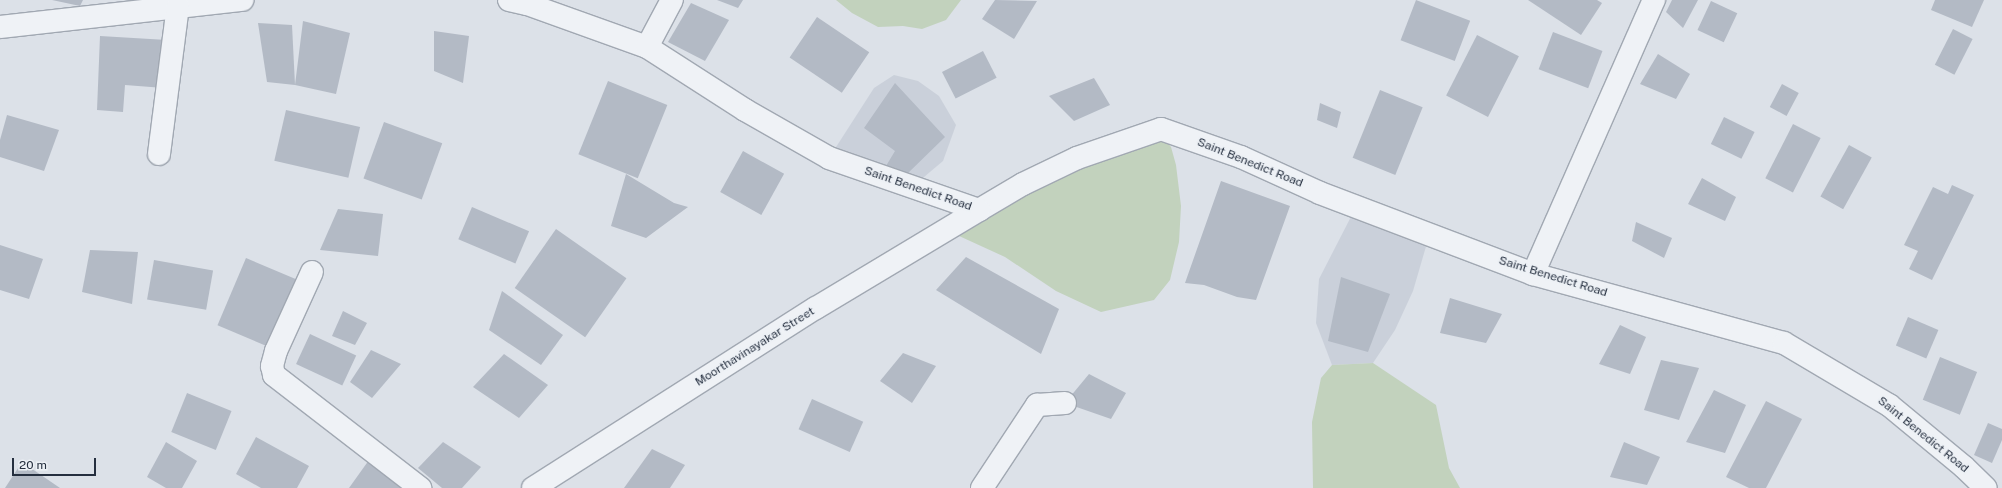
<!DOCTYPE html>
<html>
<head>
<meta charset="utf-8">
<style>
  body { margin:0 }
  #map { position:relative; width:2002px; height:488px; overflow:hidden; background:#dce1e8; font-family:"Public Sans",sans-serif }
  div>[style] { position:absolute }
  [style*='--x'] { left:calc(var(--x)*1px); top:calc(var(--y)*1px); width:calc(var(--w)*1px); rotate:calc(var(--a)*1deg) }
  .built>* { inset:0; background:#cad0da }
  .green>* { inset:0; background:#c2d2bd }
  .building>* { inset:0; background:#b3bac5; transform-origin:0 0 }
  .roads { filter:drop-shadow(1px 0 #a1a8b2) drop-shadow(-1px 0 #a1a8b2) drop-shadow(0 1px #a1a8b2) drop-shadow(0 -1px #a1a8b2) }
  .minor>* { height:22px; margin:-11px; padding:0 11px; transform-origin:11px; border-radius:11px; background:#eff2f6 }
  span { translate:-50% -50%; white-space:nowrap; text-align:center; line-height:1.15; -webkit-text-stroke:3px #ecf0f5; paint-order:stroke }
  .street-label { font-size:12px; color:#252f3f }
  .scale { position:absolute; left:12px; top:458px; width:84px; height:18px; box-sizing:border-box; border:2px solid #252f3f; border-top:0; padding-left:5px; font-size:12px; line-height:14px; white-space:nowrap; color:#252f3f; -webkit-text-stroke:3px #ecf0f5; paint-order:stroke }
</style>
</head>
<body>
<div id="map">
  <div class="built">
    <i style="clip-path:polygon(894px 75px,918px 81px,939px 96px,956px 125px,943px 161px,911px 188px,829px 158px,874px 88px)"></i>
    <i style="clip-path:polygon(1356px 207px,1427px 243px,1413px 291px,1395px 330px,1373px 363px,1332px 365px,1316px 323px,1319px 279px)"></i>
  </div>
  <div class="green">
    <i style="clip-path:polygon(836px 0,961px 0,946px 20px,922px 29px,903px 26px,878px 27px,852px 13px)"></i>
    <i style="clip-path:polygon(1158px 130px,1171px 147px,1176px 165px,1181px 206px,1179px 242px,1170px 280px,1154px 300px,1101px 312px,1056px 291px,1005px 257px,946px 230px)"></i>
    <i style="clip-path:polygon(1373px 363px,1436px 405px,1449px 468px,1460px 488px,1313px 488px,1312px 422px,1321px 378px,1332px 365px)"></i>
  </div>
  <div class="building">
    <i style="clip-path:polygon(52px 0,83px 0,80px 6px)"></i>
    <i style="clip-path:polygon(717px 0,743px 0,738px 8px)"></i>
    <i style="clip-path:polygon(995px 0,1037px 1px,1014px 39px,982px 19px)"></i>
    <i style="left:1416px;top:0;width:58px;height:43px;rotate:21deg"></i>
    <i style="clip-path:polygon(1528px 0,1597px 0,1602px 3px,1581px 35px)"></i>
    <i style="clip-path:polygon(1672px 0,1698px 0,1683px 28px,1666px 12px)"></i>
    <i style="clip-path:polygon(1935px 0,1984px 0,1972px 27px,1931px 10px)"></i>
    <i style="left:1711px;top:1px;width:29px;height:32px;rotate:25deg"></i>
    <i style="clip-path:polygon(691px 3px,729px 20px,705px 61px,668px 42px)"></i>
    <i style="left:817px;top:17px;width:63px;height:49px;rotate:34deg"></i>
    <i style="clip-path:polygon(303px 21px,350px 33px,336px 94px,295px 85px)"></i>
    <i style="clip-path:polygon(258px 23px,292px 25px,295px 85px,267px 82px)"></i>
    <i style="left:1953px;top:29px;width:22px;height:40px;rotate:27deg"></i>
    <i style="clip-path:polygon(434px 31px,469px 36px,463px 83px,434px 71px)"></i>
    <i style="left:1553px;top:32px;width:53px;height:40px;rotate:21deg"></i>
    <i style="left:1477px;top:35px;width:47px;height:68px;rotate:27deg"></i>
    <i style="clip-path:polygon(100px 36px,167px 40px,164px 88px,125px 85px,123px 112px,97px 110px)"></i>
    <i style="left:983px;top:51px;width:30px;height:46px;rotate:63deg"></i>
    <i style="clip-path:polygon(1658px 54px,1690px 74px,1676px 99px,1640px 84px)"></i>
    <i style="clip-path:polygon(1094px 78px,1110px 105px,1074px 121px,1049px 96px)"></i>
    <i style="left:608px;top:81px;width:64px;height:79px;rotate:22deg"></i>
    <i style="clip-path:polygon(895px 83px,945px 137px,905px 176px,886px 166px,895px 151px,864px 128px)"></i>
    <i style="left:1782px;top:84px;width:19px;height:26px;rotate:28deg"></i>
    <i style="left:1380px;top:90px;width:46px;height:73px;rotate:22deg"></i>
    <i style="clip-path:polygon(1320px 103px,1341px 112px,1337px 128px,1317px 120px)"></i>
    <i style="left:286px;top:110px;width:76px;height:52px;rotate:13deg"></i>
    <i style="clip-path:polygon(7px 115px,59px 130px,44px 171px,0 157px,0 140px)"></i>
    <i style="left:1724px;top:117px;width:34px;height:30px;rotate:26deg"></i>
    <i style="left:384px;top:122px;width:62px;height:60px;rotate:20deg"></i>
    <i style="left:1793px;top:124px;width:31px;height:61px;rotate:27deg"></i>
    <i style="left:1849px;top:145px;width:26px;height:59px;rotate:29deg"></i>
    <i style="left:743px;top:151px;width:47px;height:47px;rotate:29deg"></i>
    <i style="clip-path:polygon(626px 174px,674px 203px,688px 207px,646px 238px,611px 226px)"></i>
    <i style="clip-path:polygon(1702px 178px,1736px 197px,1725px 221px,1688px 204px)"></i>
    <i style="clip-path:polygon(1221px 181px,1290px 206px,1256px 300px,1237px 297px,1204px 285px,1185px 283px)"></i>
    <i style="clip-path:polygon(1952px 185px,1974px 195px,1932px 280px,1909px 269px,1918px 251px,1904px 245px,1933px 187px,1948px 194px)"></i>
    <i style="left:472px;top:207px;width:62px;height:35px;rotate:23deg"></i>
    <i style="clip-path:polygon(338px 209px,383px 214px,378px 256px,320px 250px)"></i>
    <i style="clip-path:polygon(1636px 222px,1672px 238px,1664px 258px,1632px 241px)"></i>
    <i style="left:556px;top:229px;width:86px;height:72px;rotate:35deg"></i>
    <i style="clip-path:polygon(0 245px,43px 259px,29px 299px,0 290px)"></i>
    <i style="clip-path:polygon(90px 250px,138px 252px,132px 304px,82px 292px)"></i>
    <i style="clip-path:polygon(966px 257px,1059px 309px,1041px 354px,936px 290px)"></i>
    <i style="left:246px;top:258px;width:59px;height:73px;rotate:23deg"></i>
    <i style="left:154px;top:260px;width:60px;height:40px;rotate:10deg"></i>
    <i style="clip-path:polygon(1341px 277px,1390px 294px,1368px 352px,1328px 341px)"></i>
    <i style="clip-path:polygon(502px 291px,563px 335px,541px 365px,489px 330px)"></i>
    <i style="clip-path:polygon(1450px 298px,1502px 314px,1486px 343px,1440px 333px)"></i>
    <i style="clip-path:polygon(343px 311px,367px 323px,355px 345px,332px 336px)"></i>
    <i style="left:1908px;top:317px;width:33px;height:31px;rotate:23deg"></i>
    <i style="clip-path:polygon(1620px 325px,1646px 337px,1630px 374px,1599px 364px)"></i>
    <i style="left:310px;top:334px;width:51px;height:33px;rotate:25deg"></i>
    <i style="clip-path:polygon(371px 350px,401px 364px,372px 398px,350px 382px)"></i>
    <i style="clip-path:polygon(903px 353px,936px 366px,912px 403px,880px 381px)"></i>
    <i style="clip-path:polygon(504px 354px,548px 385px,519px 418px,473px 387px)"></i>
    <i style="left:1940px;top:357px;width:40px;height:46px;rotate:22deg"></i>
    <i style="clip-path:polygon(1661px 360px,1699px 368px,1679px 420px,1644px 410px)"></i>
    <i style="clip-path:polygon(1089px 374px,1126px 393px,1111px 419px,1065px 403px)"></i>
    <i style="clip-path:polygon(1714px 390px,1746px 405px,1725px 453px,1686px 442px)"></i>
    <i style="left:187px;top:393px;width:48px;height:42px;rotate:22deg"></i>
    <i style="left:812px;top:399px;width:56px;height:33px;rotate:24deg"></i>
    <i style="clip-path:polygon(1766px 401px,1802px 419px,1766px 488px,1749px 488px,1726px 477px)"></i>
    <i style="clip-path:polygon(1988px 423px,2002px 429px,2002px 440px,1992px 463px,1974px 455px)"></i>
    <i style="clip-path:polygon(256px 437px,309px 466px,297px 488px,261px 488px,236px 474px)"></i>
    <i style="clip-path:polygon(166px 442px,197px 461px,182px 488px,166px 488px,147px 477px)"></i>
    <i style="clip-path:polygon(443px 442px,481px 467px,462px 488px,442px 488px,418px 468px)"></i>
    <i style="clip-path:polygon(1624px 442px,1660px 457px,1647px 485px,1610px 477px)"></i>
    <i style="clip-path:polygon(652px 449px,685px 465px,670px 488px,624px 488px)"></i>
    <i style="clip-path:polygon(369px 460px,406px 488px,349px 488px)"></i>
    <i style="clip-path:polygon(22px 462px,60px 488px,5px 488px)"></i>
  </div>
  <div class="roads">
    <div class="minor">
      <i style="--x:509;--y:0;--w:18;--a:13"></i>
      <i style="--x:527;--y:4;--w:127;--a:19.7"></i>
      <i style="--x:647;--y:47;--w:117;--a:32.7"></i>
      <i style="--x:745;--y:110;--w:97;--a:29.7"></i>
      <i style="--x:829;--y:158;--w:159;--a:19.1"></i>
      <i style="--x:979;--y:210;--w:51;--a:-30.6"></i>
      <i style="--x:1023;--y:184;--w:60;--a:-25.7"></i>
      <i style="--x:1077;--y:158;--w:89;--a:-19"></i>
      <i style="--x:1161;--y:129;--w:85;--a:19.3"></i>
      <i style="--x:1241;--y:157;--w:87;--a:24.5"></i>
      <i style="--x:1320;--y:193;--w:228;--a:20.8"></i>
      <i style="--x:1533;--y:274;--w:260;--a:15.4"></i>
      <i style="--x:1784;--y:343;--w:122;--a:30.6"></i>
      <i style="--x:1889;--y:405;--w:97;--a:39.6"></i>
      <i style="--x:1964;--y:467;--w:30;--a:44"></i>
      <i style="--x:0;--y:27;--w:244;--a:-6.4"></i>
      <i style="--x:647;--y:47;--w:53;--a:-62"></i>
      <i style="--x:159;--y:154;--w:149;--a:-82.7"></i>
      <i style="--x:312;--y:272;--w:87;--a:114.5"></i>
      <i style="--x:276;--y:351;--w:16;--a:105"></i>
      <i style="--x:272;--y:366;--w:9;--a:77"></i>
      <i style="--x:274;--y:375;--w:185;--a:37.7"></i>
      <i style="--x:1533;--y:274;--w:300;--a:-66.2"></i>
      <i style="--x:533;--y:488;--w:335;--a:-32.5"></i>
      <i style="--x:816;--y:308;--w:190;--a:-31"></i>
      <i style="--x:982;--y:488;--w:100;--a:-56.5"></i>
      <i style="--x:1037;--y:405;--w:28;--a:-4"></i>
    </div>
  </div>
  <div class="street-label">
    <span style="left:1250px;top:163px;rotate:22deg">Saint Benedict Road</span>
    <span style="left:918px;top:189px;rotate:19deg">Saint Benedict Road</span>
    <span style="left:1553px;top:277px;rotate:17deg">Saint Benedict Road</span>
    <span style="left:755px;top:347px;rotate:-32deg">Moorthavinayakar Street</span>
    <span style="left:1923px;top:435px;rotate:39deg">Saint Benedict Road</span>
  </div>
  <div class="scale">20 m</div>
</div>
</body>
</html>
